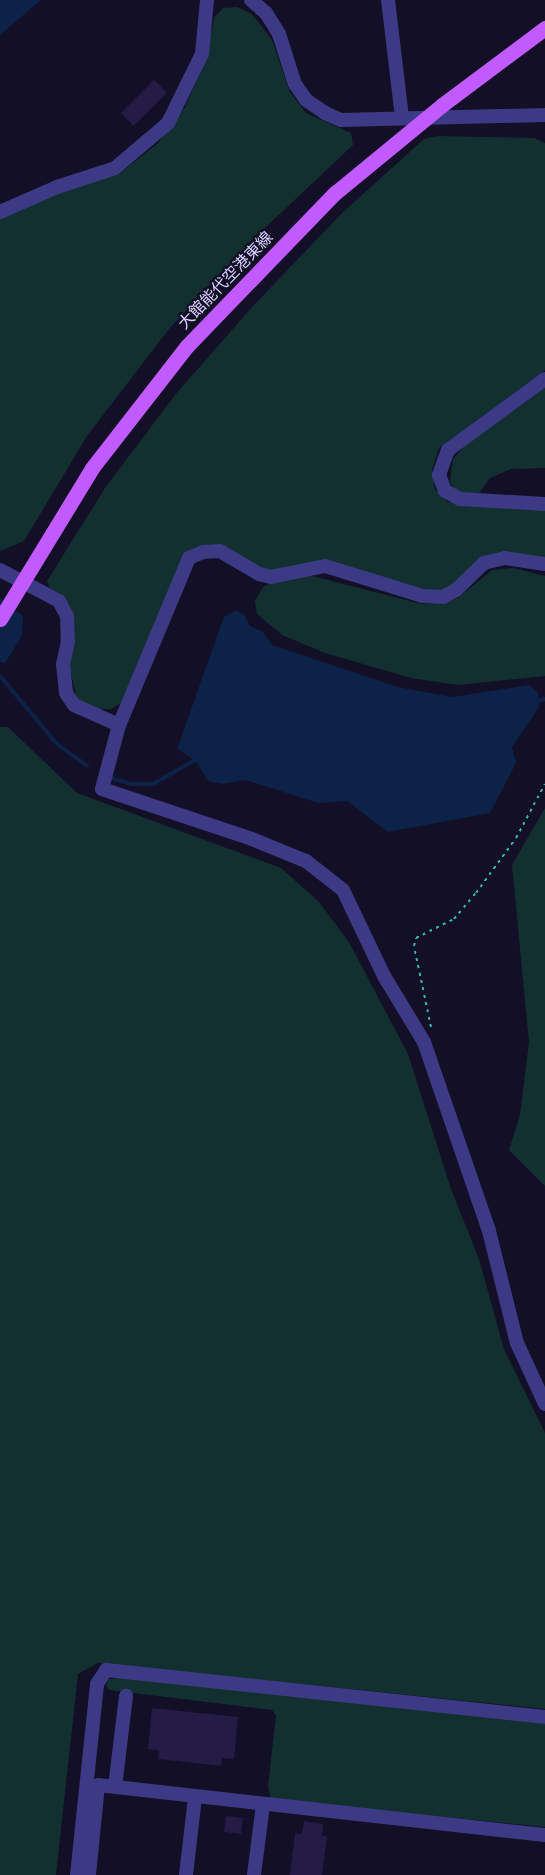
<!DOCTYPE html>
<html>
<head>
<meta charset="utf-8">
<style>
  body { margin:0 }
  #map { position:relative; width:545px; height:1875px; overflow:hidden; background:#130f26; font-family:"Titillium Web","Noto Sans JP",sans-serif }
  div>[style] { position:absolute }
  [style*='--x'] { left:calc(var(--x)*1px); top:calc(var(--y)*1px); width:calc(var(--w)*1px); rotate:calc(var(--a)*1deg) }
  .green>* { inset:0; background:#12302f }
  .water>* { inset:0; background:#0c2248 }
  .stream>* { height:4px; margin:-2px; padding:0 2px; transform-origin:2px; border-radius:2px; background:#0c2248 }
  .building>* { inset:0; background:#241b47; transform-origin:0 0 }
  .path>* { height:2px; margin-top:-1px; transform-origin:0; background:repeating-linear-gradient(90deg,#2fb8b0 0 3px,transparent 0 7.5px) }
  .minor>* { height:14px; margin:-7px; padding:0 7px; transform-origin:7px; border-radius:7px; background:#3d3a85 }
  .major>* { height:15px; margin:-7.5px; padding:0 7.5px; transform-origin:7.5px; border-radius:7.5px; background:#c25bff }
  .major-bridge>* { height:15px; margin:-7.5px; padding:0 7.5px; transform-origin:7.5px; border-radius:7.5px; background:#c25bff }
  span { translate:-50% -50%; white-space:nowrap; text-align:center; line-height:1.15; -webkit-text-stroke:4.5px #130f26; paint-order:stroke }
  .street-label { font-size:16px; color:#d9d4ff }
</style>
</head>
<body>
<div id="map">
  <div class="green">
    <i style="clip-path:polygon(237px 7px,252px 14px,272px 40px,290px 92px,306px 113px,351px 133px,353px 145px,250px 242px,169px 329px,87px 436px,24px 541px,0 551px,0 219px,71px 187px,119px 174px,158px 143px,185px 107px,206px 61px,214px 18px,223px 8px)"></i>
    <i style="clip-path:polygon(439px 136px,534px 138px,545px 143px,545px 370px,439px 448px,432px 470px,435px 489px,447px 502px,545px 510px,545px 559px,502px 553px,450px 588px,436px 592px,324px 561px,272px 571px,259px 569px,219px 545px,184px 556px,121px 703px,111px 709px,94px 709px,77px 700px,68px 660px,71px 613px,61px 594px,50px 588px,47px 581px,105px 488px,175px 395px,253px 306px,342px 213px,424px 139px)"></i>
    <i style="clip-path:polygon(545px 388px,545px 468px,511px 469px,490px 478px,479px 493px,470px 495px,454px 490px,450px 481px,453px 459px,464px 446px)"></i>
    <i style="clip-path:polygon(513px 568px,545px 576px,545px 676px,458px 685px,411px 678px,325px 653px,282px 635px,257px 614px,255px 601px,263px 587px,282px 578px,312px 576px,422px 604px,443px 603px,458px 598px,492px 570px)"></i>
    <i style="clip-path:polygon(0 727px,8px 727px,77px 793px,281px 868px,319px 902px,349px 942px,408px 1054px,451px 1189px,479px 1259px,504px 1349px,545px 1433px,545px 1709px,98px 1663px,78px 1674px,56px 1875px,0 1875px)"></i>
    <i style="clip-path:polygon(545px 808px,545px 1186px,509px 1150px,520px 1115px,529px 1042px,512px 865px)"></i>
    <i style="clip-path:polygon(121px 1678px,545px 1722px,545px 1827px,271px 1800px,268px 1786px,276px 1715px,272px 1710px,109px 1690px,106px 1685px,109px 1679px)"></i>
  </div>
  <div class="water">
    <i style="clip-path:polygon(0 0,41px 0,0 35px)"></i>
    <i style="clip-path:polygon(0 598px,23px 616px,22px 636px,5px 663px,0 662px)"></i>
    <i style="clip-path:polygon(236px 610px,244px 614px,250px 626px,262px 631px,272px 645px,398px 687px,452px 697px,529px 685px,538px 692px,539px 707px,512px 747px,516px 763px,490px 813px,388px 832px,347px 801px,318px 803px,246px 780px,222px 784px,208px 781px,195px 760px,177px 749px,224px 617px)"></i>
  </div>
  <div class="stream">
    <i style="--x:0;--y:676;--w:89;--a:50"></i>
    <i style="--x:57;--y:744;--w:37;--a:36"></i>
    <i style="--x:538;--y:701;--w:7;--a:-16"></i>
    <i style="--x:111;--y:778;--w:21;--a:17"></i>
    <i style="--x:131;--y:784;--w:22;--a:0"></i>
    <i style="--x:153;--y:784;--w:48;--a:-29.7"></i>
  </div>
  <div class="building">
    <i style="left:154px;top:80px;width:18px;height:47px;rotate:45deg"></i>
    <i style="clip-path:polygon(152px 1708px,238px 1717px,234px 1759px,222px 1758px,221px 1766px,158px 1759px,159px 1750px,148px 1749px)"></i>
    <i style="left:226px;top:1816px;width:17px;height:16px;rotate:7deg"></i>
    <i style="clip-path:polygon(304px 1821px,323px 1824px,322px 1836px,327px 1836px,322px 1875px,290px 1875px,295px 1833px,302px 1834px)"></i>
  </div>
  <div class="path">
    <i style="--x:431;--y:1027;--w:83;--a:-101.9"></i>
    <i style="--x:414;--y:946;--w:8;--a:-76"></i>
    <i style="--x:416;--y:938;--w:42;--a:-26.6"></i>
    <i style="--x:454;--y:919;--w:34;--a:-50"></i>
    <i style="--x:476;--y:893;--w:68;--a:-54"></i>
    <i style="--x:516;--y:838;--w:61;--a:-61.8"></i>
  </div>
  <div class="minor">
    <i style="--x:251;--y:0;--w:20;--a:41"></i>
    <i style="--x:266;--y:13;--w:25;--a:58"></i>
    <i style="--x:279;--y:34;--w:52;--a:72.3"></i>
    <i style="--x:295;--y:84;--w:19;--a:55"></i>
    <i style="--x:306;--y:100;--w:23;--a:34"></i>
    <i style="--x:325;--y:113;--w:17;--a:24"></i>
    <i style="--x:341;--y:120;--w:204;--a:-1.4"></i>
    <i style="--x:388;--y:0;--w:119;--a:83.2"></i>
    <i style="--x:0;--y:212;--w:62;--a:-23.7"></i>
    <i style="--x:57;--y:187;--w:61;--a:-18.1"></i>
    <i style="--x:115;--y:168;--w:70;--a:-40.3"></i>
    <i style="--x:168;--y:123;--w:77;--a:-63.8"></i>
    <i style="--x:202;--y:54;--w:54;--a:-84.7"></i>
    <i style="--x:545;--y:379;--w:120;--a:143.8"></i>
    <i style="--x:448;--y:450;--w:27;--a:110"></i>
    <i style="--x:439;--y:475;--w:17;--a:69"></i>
    <i style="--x:445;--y:491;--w:17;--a:28"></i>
    <i style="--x:460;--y:499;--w:85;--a:3.4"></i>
    <i style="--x:545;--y:564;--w:40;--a:-171.5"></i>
    <i style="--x:505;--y:558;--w:22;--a:167"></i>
    <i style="--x:484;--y:563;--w:39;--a:136"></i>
    <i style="--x:456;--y:590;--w:15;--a:152"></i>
    <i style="--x:443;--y:597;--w:20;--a:-177"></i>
    <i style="--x:423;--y:596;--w:102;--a:-163"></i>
    <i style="--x:325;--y:566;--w:55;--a:168.5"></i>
    <i style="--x:271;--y:577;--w:12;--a:-166"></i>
    <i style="--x:259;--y:574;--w:45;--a:-149.5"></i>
    <i style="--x:220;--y:551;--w:17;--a:177"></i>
    <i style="--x:203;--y:552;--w:15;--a:157"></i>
    <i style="--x:189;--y:558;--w:181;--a:112.7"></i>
    <i style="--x:119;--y:725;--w:66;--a:104.9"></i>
    <i style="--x:102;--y:789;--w:158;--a:18.4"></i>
    <i style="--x:252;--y:839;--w:58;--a:22.2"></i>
    <i style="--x:306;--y:861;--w:47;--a:38.1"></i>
    <i style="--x:343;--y:890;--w:95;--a:64.5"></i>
    <i style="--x:384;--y:976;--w:77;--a:58.8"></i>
    <i style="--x:424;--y:1042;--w:200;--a:71"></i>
    <i style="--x:489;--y:1231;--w:115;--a:76"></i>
    <i style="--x:517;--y:1343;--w:67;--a:65.3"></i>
    <i style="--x:0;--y:570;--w:67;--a:27.7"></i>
    <i style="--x:59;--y:601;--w:17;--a:62"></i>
    <i style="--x:67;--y:616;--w:25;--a:88"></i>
    <i style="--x:68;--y:641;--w:24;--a:102"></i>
    <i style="--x:63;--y:664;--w:29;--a:84"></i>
    <i style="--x:66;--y:693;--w:14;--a:56"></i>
    <i style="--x:74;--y:705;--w:49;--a:24"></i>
    <i style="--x:115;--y:1787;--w:92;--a:-83.1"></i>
    <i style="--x:77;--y:1875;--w:192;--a:-84"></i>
    <i style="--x:97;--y:1684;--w:17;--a:-57"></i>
    <i style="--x:106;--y:1670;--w:442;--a:6.1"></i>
    <i style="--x:89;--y:1875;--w:90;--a:-84.3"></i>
    <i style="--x:98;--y:1785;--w:450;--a:6.4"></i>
    <i style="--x:186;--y:1875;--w:79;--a:-83.4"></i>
    <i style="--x:254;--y:1875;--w:71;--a:-82.7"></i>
  </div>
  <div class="major">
    <i style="--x:92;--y:468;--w:155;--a:-52.1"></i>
    <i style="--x:187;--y:346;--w:213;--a:-46"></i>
  </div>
  <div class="major-bridge">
    <i style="--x:335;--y:193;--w:139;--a:-39.4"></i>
    <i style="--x:442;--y:105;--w:129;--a:-36.8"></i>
    <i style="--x:0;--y:619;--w:177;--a:-58.6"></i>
  </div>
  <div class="street-label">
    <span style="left:225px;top:280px;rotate:-46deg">大館能代空港東線</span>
  </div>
</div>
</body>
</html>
